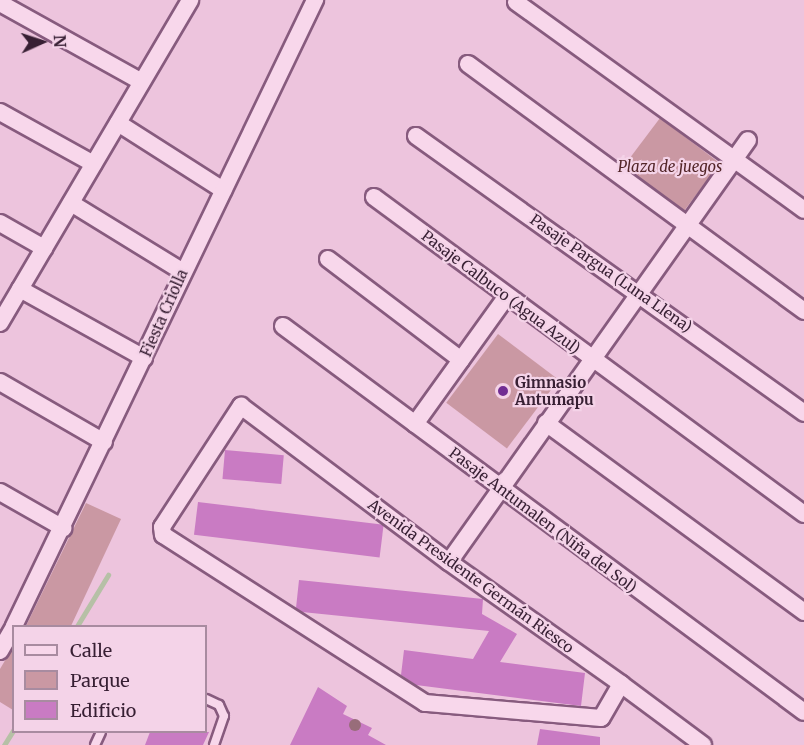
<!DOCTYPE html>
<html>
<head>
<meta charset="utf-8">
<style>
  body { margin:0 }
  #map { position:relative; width:804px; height:745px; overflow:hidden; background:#edc4dd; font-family:Merriweather,serif }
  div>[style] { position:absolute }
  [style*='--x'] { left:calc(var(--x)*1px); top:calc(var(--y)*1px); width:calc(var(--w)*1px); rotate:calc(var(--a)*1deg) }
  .green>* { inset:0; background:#ca98a3; transform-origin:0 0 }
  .stream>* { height:5px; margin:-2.5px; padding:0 2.5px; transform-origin:2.5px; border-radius:2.5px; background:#b6c0a6 }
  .building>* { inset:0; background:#c97bc3; transform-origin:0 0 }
  .roads { filter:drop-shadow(2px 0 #875b7e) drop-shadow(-2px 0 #875b7e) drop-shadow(0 2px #875b7e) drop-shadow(0 -2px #875b7e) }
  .service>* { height:8px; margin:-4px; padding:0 4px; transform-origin:4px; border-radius:4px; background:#f8d7eb }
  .minor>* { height:16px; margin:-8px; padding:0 8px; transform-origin:8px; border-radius:8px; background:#f8d7eb }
  .trees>* { width:12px; height:12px; margin:-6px; border-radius:50%; background:#986d7a }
  .dots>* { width:16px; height:16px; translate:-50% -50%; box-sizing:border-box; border:3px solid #f4d3e8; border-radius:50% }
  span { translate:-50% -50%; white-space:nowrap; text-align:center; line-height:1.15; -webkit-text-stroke:4.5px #f4d3e8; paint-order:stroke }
  .park-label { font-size:15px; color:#532629; font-style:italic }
  .street-label { font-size:15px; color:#371f33 }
  .poi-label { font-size:15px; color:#371f33; font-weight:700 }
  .left { translate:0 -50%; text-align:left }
  .legend { position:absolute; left:12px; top:625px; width:195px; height:108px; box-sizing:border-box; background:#f4d3e8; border:2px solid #a88ba0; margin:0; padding:8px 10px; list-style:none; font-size:18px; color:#371f33 }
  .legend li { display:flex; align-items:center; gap:12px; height:30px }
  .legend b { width:30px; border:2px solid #a88ba0 }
  .north { position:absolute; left:12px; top:12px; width:60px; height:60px; -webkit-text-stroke:4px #f4d3e8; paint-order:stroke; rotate:87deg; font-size:16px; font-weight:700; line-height:24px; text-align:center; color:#371f33 }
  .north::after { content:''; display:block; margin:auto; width:21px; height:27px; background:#371f33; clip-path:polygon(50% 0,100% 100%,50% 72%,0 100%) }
</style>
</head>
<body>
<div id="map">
  <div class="green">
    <i style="left:660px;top:118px;width:75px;height:67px;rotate:37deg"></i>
    <i style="left:498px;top:334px;width:76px;height:86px;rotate:37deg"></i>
    <i style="clip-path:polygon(86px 503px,121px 519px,71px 626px,26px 626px)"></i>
    <i style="clip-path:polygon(13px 647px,13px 710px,0 702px,0 669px)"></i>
  </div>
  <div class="stream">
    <i style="--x:77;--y:626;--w:60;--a:-58.7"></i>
    <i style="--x:4;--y:745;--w:19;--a:-58"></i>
  </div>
  <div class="building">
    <i style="left:225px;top:450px;width:59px;height:29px;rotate:5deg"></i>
    <i style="left:198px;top:502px;width:187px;height:33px;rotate:7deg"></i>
    <i style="clip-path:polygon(299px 580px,483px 599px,482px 614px,517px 634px,500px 662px,585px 673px,581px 706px,416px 685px,401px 675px,404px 650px,473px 659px,489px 631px,302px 612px,296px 608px)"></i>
    <i style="clip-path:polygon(318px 687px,347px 706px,343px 714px,372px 728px,368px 735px,386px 745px,290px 745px)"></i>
    <i style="clip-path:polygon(540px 729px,600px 737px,600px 745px,537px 745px)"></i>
    <i style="clip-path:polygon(150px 732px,209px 732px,203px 745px,145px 745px)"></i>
  </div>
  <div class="roads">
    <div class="service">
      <i style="--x:206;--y:699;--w:14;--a:25"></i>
      <i style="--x:219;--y:705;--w:12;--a:66"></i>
      <i style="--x:224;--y:716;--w:31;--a:109"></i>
      <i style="--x:95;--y:745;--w:14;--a:-65"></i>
    </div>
    <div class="minor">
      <i style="--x:516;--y:2;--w:355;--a:35.8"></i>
      <i style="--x:0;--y:3;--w:162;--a:29.1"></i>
      <i style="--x:468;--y:64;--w:417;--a:36.3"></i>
      <i style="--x:0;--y:112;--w:107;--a:29"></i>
      <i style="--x:118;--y:123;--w:125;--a:32.5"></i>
      <i style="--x:416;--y:136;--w:477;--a:35.5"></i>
      <i style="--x:374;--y:197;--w:534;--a:36.4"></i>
      <i style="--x:71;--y:203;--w:132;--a:31.6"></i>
      <i style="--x:0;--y:223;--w:51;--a:29.6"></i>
      <i style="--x:328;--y:259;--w:167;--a:37.2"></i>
      <i style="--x:20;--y:289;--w:142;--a:29.1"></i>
      <i style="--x:0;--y:323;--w:375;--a:-59.5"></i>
      <i style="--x:283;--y:326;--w:648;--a:36.53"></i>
      <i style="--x:0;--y:382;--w:120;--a:30"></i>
      <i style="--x:546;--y:423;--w:320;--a:36.2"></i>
      <i style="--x:415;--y:424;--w:158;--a:-54.3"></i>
      <i style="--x:0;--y:492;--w:73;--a:29.7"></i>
      <i style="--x:449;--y:562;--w:517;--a:-54.68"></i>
      <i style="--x:14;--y:626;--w:695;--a:-64.32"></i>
      <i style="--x:0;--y:651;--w:28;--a:-60"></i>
      <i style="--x:621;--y:684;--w:39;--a:120"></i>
      <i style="--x:601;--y:718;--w:177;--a:-175.1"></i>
      <i style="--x:425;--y:703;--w:311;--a:-147.3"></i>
      <i style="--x:163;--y:535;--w:8;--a:-97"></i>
      <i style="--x:162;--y:527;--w:145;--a:-56.9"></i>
      <i style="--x:241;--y:406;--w:260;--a:36.9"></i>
      <i style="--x:449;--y:562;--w:211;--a:35.3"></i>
      <i style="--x:621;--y:684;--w:102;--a:36.6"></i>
    </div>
  </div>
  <div class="trees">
    <i style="left:355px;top:725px"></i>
  </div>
  <div class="dots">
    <i style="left:503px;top:391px;background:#712d93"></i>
  </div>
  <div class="park-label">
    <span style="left:670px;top:167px">Plaza de juegos</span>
  </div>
  <div class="street-label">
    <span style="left:611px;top:273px;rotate:35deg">Pasaje Pargua (Luna Llena)</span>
    <span style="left:501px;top:292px;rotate:37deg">Pasaje Calbuco (Agua Azul)</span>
    <span style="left:164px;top:313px;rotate:-66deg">Fiesta Criolla</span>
    <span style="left:543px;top:520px;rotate:37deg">Pasaje Antumalen (Niña del Sol)</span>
    <span style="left:471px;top:576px;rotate:36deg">Avenida Presidente Germán Riesco</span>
  </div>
  <div class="poi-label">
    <span class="left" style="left:515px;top:391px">Gimnasio<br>Antumapu</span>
  </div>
  <ul class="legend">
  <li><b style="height:8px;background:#f8d7eb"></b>Calle</li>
  <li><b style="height:16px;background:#ca98a3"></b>Parque</li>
  <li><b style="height:16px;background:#c97bc3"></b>Edificio</li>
  </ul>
  <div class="north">N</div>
</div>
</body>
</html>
